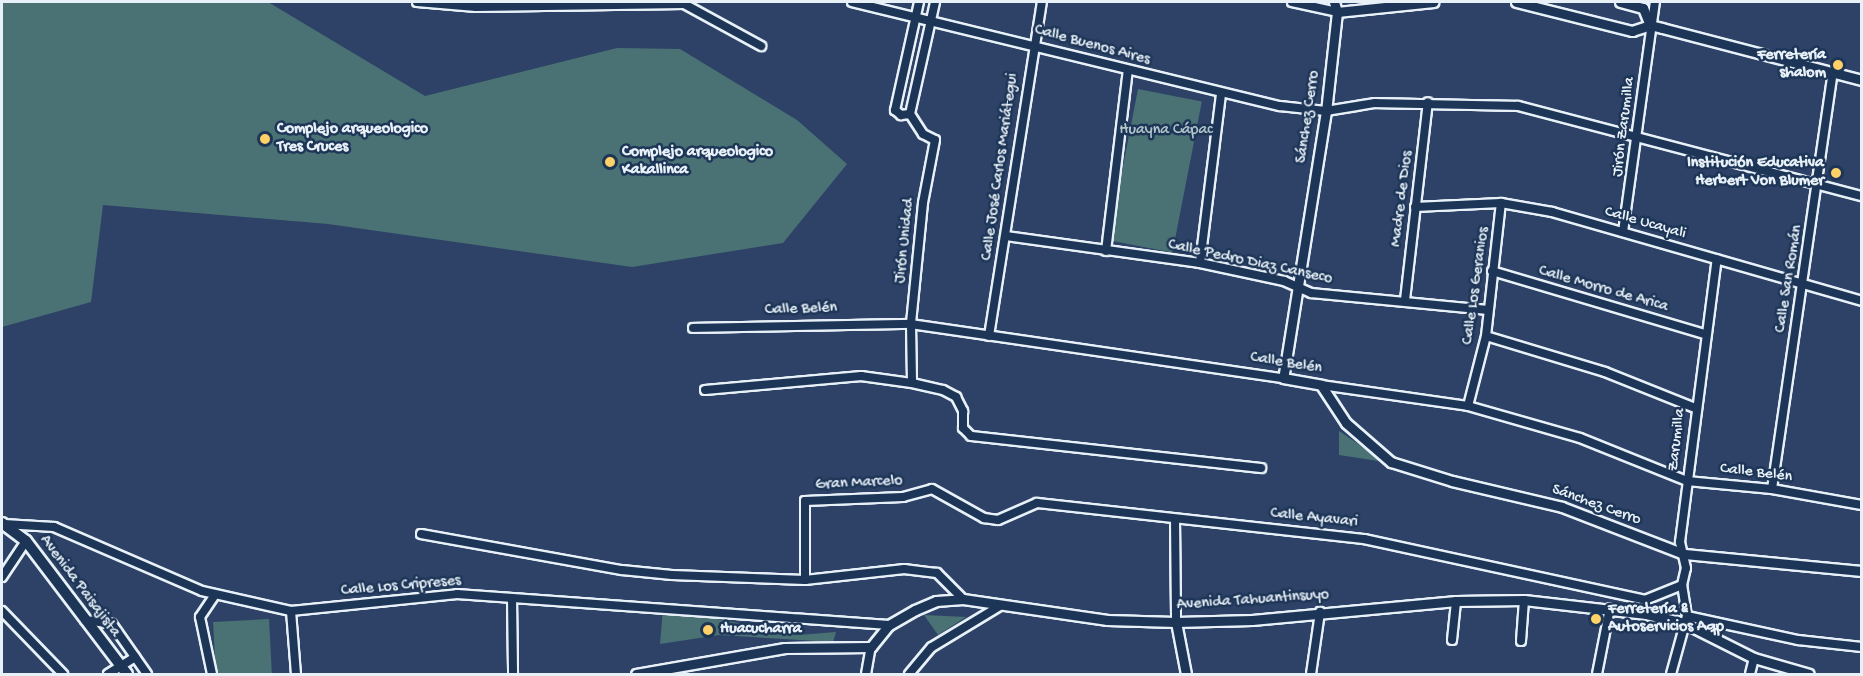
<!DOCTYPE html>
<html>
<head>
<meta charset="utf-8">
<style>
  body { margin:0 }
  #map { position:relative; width:1863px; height:676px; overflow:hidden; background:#2d4266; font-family:"Gochi Hand",sans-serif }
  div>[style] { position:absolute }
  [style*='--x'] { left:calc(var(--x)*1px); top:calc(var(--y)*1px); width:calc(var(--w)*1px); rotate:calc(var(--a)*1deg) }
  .green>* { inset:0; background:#4a7275; transform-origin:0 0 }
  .roads { filter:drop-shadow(2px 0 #e8f1f8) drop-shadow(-2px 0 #e8f1f8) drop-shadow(0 2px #e8f1f8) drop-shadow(0 -2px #e8f1f8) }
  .minor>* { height:8px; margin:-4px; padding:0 4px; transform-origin:4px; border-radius:4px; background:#1d3557 }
  .tertiary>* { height:9px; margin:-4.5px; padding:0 4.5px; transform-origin:4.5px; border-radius:4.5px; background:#1d3557 }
  .secondary>* { height:10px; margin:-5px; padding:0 5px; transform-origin:5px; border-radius:5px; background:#1d3557 }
  .dots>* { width:16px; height:16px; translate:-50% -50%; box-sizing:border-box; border:3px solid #1d3557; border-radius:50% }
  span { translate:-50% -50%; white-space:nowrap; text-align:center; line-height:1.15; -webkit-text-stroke:5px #1d3557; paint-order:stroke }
  .street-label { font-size:16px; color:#e8f1f8 }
  .poi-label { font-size:16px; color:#e8f1f8; font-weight:700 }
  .right { translate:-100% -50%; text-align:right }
  .left { translate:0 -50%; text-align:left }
  .park-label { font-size:16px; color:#b1c5ca }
  .frame { position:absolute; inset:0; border:3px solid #e8f1f8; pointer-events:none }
</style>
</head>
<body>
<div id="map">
  <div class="green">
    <i style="clip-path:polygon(2px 2px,268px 2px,425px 96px,617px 48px,680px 49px,797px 120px,847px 164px,783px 243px,632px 267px,328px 224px,103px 205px,91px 302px,2px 327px)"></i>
    <i style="left:1138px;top:89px;width:65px;height:154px;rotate:11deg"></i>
    <i style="clip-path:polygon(1339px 431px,1385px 462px,1339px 455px)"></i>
    <i style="clip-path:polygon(663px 608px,798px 635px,836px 632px,833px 642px,719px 635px,660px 644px)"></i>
    <i style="clip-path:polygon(924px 615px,966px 617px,938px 635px)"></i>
    <i style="left:269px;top:619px;width:55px;height:56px;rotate:87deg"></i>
  </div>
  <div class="roads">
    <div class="minor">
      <i style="--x:417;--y:2;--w:59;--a:4.8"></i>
      <i style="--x:476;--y:7;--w:208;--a:-0.8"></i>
      <i style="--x:684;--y:4;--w:88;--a:28.6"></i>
      <i style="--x:852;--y:2;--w:440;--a:13.7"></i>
      <i style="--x:1280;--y:106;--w:46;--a:6.2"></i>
      <i style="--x:1326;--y:111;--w:50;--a:-9.3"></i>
      <i style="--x:1375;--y:103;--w:143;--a:1.2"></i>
      <i style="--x:1518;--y:106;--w:356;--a:14.7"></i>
      <i style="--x:919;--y:2;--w:111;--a:102.5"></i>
      <i style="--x:895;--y:110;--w:8;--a:40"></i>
      <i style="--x:901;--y:115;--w:9;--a:-6"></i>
      <i style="--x:910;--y:114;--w:115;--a:-77.4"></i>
      <i style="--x:1292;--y:2;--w:46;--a:12.5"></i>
      <i style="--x:910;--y:114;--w:24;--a:57"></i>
      <i style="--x:923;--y:134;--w:13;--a:27"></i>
      <i style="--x:935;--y:140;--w:64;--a:100.8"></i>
      <i style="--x:923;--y:203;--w:122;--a:95.7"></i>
      <i style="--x:911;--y:324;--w:59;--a:89"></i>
      <i style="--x:1415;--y:207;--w:86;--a:-2.7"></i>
      <i style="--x:1501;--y:203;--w:52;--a:10"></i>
      <i style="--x:1552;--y:212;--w:323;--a:16"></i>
      <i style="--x:1623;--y:232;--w:232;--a:-82.1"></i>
      <i style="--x:1006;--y:236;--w:196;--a:7.9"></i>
      <i style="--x:1200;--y:263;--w:86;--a:12.1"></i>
      <i style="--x:1284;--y:281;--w:30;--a:24"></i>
      <i style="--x:1311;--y:293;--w:178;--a:5.5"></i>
      <i style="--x:1106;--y:251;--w:182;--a:-83.1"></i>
      <i style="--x:1200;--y:263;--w:170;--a:-82.9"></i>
      <i style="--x:1492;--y:271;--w:222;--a:16.5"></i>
      <i style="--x:1405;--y:300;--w:199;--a:-83.4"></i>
      <i style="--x:693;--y:328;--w:218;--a:-1.1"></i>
      <i style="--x:911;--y:324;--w:376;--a:8.3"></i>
      <i style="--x:989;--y:336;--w:338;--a:-81"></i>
      <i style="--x:1486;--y:336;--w:124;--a:16.8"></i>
      <i style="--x:1605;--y:372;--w:97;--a:21.8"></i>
      <i style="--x:1321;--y:385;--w:148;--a:8.1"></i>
      <i style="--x:1468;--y:406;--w:116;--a:15.9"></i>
      <i style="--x:1580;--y:438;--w:115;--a:21.9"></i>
      <i style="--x:1687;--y:481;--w:85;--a:5.4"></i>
      <i style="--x:1772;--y:489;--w:91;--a:10.1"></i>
      <i style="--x:705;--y:390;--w:157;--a:-5.1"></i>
      <i style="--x:861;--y:376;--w:51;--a:7.8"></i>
      <i style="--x:912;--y:383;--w:32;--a:13"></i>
      <i style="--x:943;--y:390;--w:15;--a:28"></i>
      <i style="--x:956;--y:397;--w:16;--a:63"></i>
      <i style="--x:963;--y:411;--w:17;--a:90"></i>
      <i style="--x:963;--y:428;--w:11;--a:45"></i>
      <i style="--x:971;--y:436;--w:292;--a:6.3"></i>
      <i style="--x:1468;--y:406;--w:72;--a:-75.6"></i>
      <i style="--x:1486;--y:336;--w:134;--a:-83.6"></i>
      <i style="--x:1772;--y:489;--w:421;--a:-81.7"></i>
      <i style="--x:1175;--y:519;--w:103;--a:89.4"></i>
      <i style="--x:4;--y:524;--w:50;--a:3.4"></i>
      <i style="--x:54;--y:527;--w:161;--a:23.4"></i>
      <i style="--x:202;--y:591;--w:91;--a:12.7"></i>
      <i style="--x:291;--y:611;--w:167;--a:-5.8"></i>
      <i style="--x:457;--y:594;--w:433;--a:4.1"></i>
      <i style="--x:421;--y:534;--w:204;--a:10.2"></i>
      <i style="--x:622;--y:570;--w:50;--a:5.7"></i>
      <i style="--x:672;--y:575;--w:133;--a:2.2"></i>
      <i style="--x:805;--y:580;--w:100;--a:-6.3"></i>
      <i style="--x:904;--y:569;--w:33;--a:7"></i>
      <i style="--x:937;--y:573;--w:37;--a:45"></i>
      <i style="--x:2;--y:577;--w:43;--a:-56.3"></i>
      <i style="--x:805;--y:580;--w:79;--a:-90"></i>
      <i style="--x:805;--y:501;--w:98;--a:-2.3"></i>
      <i style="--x:903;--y:497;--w:30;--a:-15"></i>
      <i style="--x:932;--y:489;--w:60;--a:29.1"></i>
      <i style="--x:984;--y:518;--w:14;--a:8"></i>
      <i style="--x:998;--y:520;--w:43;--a:-23.6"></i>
      <i style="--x:1037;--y:503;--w:329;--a:6.3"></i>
      <i style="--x:1364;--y:539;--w:288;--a:12.2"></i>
      <i style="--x:512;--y:598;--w:76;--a:89.2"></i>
      <i style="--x:1645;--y:600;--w:40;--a:-22"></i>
      <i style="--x:2;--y:611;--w:88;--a:45.9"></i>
      <i style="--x:291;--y:611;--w:63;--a:85.5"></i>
      <i style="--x:1687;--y:616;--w:114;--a:12.2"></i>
      <i style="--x:1798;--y:640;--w:64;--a:6.2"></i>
      <i style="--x:85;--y:620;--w:27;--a:8"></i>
      <i style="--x:112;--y:624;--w:61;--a:55"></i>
      <i style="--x:1452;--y:640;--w:39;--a:-84"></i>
      <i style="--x:1521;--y:641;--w:41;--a:-85.8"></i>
      <i style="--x:108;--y:674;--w:32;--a:-32"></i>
      <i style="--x:212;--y:674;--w:58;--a:-101.9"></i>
      <i style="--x:200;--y:617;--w:25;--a:-56"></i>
      <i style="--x:866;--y:674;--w:27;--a:-80"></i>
      <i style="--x:909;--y:674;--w:35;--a:-50"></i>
      <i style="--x:932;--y:647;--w:79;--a:-31.1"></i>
      <i style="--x:1311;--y:674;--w:63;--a:-81.7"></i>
      <i style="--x:1597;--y:674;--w:67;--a:-78.9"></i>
      <i style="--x:1671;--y:674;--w:60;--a:-74.6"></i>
      <i style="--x:1687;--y:616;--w:31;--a:-99"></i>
      <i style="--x:1682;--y:585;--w:17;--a:-77"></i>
      <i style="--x:1686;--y:568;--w:27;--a:-103"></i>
      <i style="--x:1680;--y:542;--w:285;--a:-82.6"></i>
      <i style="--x:1750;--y:674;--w:16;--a:-76"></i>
    </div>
    <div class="tertiary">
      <i style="--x:1334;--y:2;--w:10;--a:73"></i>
      <i style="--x:1337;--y:12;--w:100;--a:96.3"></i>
      <i style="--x:1326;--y:111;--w:270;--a:99.1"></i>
      <i style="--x:1283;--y:378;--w:39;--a:10"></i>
      <i style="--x:1321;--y:385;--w:45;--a:56.7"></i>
      <i style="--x:1346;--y:423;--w:60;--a:40.9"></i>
      <i style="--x:1391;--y:462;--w:64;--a:17.3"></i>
      <i style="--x:1452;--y:481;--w:113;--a:13.3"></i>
      <i style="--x:1562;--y:507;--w:131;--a:21.1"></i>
      <i style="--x:1684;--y:554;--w:179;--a:5.5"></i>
      <i style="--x:1516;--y:2;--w:120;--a:14"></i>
      <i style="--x:1632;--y:31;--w:19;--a:-18"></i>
      <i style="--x:1650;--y:25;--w:12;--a:14"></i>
      <i style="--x:1662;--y:28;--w:207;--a:14.6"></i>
      <i style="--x:1620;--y:2;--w:24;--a:15"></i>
      <i style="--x:1643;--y:8;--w:18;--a:68"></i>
      <i style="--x:1337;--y:12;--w:97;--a:-5.9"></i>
      <i style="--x:1176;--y:622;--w:53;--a:79.1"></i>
      <i style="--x:636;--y:674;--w:151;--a:-9.9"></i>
      <i style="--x:785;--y:648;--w:86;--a:-0.7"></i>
      <i style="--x:871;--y:647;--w:28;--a:-51"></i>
      <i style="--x:889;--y:625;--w:30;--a:-30"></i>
      <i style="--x:915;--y:610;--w:23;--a:-23"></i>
      <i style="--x:936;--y:601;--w:27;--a:-4"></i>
      <i style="--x:963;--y:599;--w:146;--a:8.3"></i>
      <i style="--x:1107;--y:620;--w:69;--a:1.7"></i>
      <i style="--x:1176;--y:622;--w:76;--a:-1.5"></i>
      <i style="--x:1252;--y:620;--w:205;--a:-5.3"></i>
      <i style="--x:1456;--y:601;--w:68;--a:-0.8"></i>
      <i style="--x:1524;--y:600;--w:123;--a:6.5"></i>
      <i style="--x:1646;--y:614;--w:39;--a:13"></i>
      <i style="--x:1684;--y:623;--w:78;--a:26.6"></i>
      <i style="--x:1754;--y:658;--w:57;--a:16.2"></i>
    </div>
    <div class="secondary">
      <i style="--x:2;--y:523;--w:30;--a:37"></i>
      <i style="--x:26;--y:541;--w:167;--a:52.8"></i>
    </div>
  </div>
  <div class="dots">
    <i style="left:1838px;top:65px;background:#ffd166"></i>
    <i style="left:265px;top:139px;background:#ffd166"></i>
    <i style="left:610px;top:162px;background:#ffd166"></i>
    <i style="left:1836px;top:173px;background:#ffd166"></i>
    <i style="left:1596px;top:619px;background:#ffd166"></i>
    <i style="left:708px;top:630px;background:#ffd166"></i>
  </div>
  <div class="street-label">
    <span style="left:1092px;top:46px;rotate:15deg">Calle Buenos Aires</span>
    <span style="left:1309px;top:117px;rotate:-82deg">Sánchez Cerro</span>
    <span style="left:1625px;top:127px;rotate:-83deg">Jirón Zarumilla</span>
    <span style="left:1001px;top:167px;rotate:-82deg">Calle José Carlos Mariátegui</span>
    <span style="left:1403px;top:199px;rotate:-83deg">Madre de Dios</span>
    <span style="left:1645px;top:224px;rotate:16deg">Calle Ucayali</span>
    <span style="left:906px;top:241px;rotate:-84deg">Jirón Unidad</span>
    <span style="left:1250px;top:263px;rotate:12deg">Calle Pedro Diaz Canseco</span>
    <span style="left:1790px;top:279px;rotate:-81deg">Calle San Román</span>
    <span style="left:1477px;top:286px;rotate:-82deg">Calle Los Geranios</span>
    <span style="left:1603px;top:290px;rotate:16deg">Calle Morro de Arica</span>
    <span style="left:801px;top:310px;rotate:-2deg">Calle Belén</span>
    <span style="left:1286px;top:364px;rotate:9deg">Calle Belén</span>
    <span style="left:1678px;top:440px;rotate:-84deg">Zarumilla</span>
    <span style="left:1756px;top:474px;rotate:7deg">Calle Belén</span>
    <span style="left:859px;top:484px;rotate:-3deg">Gran Marcelo</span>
    <span style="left:1596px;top:506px;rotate:20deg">Sánchez Cerro</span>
    <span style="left:1314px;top:519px;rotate:6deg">Calle Ayavari</span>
    <span style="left:79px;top:587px;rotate:53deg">Avenida Paisajista</span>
    <span style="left:401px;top:587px;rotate:-5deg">Calle Los Cripreses</span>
    <span style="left:1253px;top:601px;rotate:-4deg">Avenida Tahuantinsuyo</span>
  </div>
  <div class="poi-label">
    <span class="right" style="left:1826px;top:65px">Ferretería<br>shalom</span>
    <span class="left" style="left:277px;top:139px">Complejo arqueologico<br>Tres Cruces</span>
    <span class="left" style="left:622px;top:162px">Complejo arqueologico<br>Kakallinca</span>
    <span class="right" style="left:1824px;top:173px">Institución Educativa<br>Herbert Von Blumer</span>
    <span class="left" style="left:1608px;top:619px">Ferretería &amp;<br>Autoservicios Aqp</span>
    <span class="left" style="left:720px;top:630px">Huacucharra</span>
  </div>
  <div class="park-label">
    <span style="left:1166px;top:131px">Huayna Cápac</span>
  </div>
  <div class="frame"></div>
</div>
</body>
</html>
